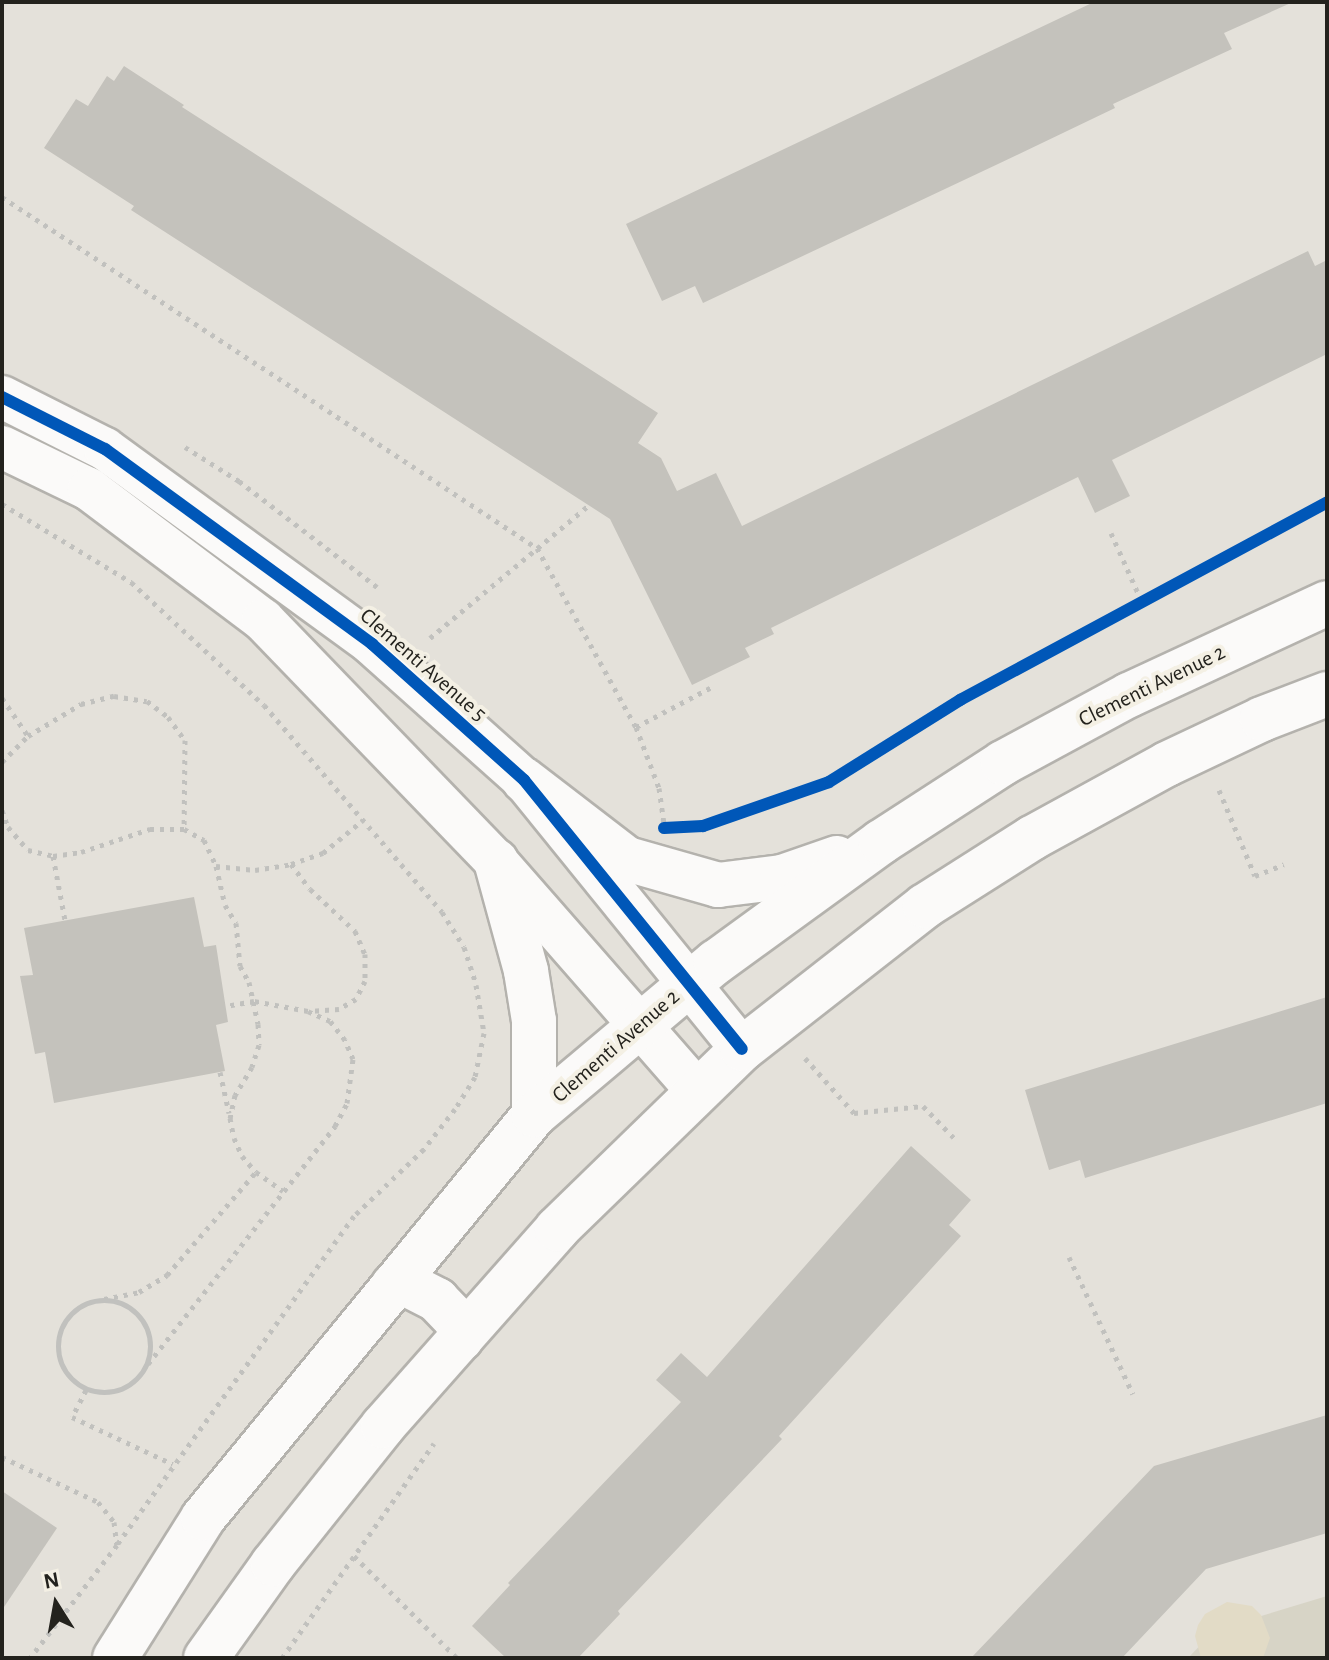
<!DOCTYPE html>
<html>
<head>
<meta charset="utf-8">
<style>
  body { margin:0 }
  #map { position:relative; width:1329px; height:1660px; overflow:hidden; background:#e4e1da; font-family:"Alegreya Sans",sans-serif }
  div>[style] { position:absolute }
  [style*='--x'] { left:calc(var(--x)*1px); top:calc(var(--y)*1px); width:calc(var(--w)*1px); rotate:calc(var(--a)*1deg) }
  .built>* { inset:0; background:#d7d4c6 }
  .green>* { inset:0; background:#e2dbc6 }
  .building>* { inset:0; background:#c4c2bc }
  .path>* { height:5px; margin-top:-2.5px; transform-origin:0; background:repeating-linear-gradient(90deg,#c1c1be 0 4px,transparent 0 10px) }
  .path>.ring { margin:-2.5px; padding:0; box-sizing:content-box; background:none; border:5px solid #c1c1be; border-radius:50% }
  .roads { filter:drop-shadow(2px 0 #b4b2ad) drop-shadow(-2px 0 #b4b2ad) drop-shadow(0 2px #b4b2ad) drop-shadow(0 -2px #b4b2ad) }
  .street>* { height:42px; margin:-21px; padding:0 21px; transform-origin:21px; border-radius:21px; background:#fbfaf9 }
  .secondary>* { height:44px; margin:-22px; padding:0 22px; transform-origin:22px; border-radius:22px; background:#fbfaf9 }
  .cycleway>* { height:12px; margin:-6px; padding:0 6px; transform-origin:6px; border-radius:6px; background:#0057b8 }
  span { translate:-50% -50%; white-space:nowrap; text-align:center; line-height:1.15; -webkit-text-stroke:8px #f4f0e4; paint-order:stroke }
  .street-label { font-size:22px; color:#23221d }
  .frame { position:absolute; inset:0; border:4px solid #23221d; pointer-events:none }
  .north { position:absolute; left:16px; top:1564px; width:80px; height:80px; -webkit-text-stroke:6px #f4f0e4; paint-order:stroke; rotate:349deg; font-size:22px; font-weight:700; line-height:32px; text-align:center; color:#23221d }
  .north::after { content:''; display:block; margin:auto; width:28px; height:36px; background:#23221d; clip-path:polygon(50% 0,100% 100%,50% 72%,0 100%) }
</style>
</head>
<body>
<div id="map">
  <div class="built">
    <i style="clip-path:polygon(1327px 1596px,1327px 1658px,1188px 1658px,1215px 1630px)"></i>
  </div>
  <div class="green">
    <i style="clip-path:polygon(1227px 1602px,1252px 1606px,1261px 1615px,1270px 1638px,1263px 1658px,1201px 1658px,1195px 1636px,1198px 1625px,1205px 1614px)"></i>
  </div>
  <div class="building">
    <i style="clip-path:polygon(1094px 2px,1293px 2px,1224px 33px,1232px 49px,1113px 104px,1115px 108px,998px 164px,703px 303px,695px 286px,662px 301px,626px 224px)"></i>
    <i style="clip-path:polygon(124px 66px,184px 105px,182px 107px,658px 413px,638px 443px,661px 458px,677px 491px,716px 473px,742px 526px,1308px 251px,1315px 266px,1327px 260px,1327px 354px,1112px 460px,1130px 496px,1095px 513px,1078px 477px,771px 628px,774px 634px,745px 648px,750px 657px,692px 685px,610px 519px,131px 210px,134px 206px,44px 148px,76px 99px,88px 106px,107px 76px,114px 81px)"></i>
    <i style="clip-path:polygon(194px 897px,204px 947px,216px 945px,228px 1022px,216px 1025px,225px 1071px,54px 1103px,45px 1052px,35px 1054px,20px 976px,33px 975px,24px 928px)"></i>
    <i style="clip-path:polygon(1327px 997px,1327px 1103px,1085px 1178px,1080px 1160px,1049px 1170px,1025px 1090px)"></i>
    <i style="clip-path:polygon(911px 1146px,971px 1200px,949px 1225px,961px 1236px,779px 1436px,782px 1439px,618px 1611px,620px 1614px,578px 1658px,506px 1658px,472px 1626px,510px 1585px,508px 1583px,681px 1402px,656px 1380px,681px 1353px,707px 1377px)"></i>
    <i style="clip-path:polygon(1327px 1415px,1327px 1533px,1206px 1569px,1122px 1658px,971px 1658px,1154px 1466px)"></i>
    <i style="clip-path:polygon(2px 1491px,57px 1528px,2px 1610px)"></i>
  </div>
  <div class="path">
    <i style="--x:2;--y:197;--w:640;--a:33.27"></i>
    <i style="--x:537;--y:548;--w:205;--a:61.1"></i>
    <i style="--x:636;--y:727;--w:84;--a:-27.8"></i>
    <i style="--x:185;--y:447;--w:64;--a:32.2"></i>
    <i style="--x:239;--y:481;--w:174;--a:37.5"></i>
    <i style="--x:2;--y:504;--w:151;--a:31.2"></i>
    <i style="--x:131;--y:582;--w:181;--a:42.8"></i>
    <i style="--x:264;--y:705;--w:273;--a:49.3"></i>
    <i style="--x:442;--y:912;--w:41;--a:57.8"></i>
    <i style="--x:464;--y:947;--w:40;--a:72"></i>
    <i style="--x:476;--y:985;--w:49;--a:80.5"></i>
    <i style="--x:484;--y:1033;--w:45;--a:101.6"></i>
    <i style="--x:475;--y:1077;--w:38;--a:122"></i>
    <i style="--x:455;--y:1109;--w:51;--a:127.8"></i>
    <i style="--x:424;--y:1149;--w:97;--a:136.3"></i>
    <i style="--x:354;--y:1216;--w:405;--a:125.8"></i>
    <i style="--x:1111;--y:533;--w:76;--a:65.8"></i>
    <i style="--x:430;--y:638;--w:207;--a:-39.9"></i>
    <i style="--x:2;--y:698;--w:46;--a:55.6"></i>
    <i style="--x:636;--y:727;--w:65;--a:69.3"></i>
    <i style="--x:659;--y:788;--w:36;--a:82"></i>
    <i style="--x:2;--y:762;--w:37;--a:-45"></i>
    <i style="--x:28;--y:736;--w:62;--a:-31.1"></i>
    <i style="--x:81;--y:704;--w:34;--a:-14"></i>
    <i style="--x:114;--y:696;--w:33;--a:9"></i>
    <i style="--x:147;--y:701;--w:26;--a:37"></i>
    <i style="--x:168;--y:717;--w:29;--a:54"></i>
    <i style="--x:185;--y:740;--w:89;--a:90.6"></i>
    <i style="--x:1219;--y:790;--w:93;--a:67.3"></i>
    <i style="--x:1255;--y:876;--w:31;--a:-22"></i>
    <i style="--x:2;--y:810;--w:18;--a:71"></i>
    <i style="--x:8;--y:827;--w:30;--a:49"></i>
    <i style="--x:28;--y:850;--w:26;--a:13"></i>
    <i style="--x:53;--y:856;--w:28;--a:-8"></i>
    <i style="--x:81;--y:852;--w:73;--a:-18.4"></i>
    <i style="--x:150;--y:829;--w:34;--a:0"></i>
    <i style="--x:184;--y:829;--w:23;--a:29"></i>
    <i style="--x:204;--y:840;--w:29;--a:65"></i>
    <i style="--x:216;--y:866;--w:40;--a:77"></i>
    <i style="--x:225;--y:905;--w:21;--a:59"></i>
    <i style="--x:236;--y:923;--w:43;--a:84.7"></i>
    <i style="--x:240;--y:966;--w:18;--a:61"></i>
    <i style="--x:249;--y:982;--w:43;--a:77.9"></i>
    <i style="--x:258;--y:1024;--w:21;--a:87"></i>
    <i style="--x:259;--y:1045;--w:23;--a:108"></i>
    <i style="--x:252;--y:1067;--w:33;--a:121"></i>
    <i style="--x:235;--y:1095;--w:24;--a:102"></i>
    <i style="--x:230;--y:1118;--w:20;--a:79"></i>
    <i style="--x:234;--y:1138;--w:20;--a:66"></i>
    <i style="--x:242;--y:1156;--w:21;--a:49"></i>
    <i style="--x:256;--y:1172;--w:33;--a:35"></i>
    <i style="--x:53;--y:856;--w:65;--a:79.4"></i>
    <i style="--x:291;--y:864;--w:31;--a:53"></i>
    <i style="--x:310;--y:889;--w:62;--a:43"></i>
    <i style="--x:355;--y:931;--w:25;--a:67"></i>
    <i style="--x:365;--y:954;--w:27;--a:90"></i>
    <i style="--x:365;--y:981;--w:20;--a:117"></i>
    <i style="--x:356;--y:999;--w:20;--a:150"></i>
    <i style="--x:339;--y:1009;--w:30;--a:176"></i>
    <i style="--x:216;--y:866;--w:39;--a:6"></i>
    <i style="--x:255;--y:870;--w:36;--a:-9"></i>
    <i style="--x:291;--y:864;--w:34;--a:-19"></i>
    <i style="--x:323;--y:853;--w:52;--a:-39.5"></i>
    <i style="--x:805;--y:1058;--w:74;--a:48.3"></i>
    <i style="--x:854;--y:1113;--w:69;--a:-5.8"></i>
    <i style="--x:923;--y:1106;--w:49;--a:45.8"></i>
    <i style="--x:220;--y:1072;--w:42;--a:77.6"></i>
    <i style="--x:1069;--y:1257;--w:151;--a:65"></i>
    <i style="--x:104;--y:1299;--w:36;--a:-11"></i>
    <i style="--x:139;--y:1292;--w:33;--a:-31"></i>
    <i style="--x:167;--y:1275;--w:136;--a:-49.2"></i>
    <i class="ring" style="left:58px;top:1300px;width:87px;height:87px"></i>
    <i style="--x:148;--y:1364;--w:303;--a:-51.8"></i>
    <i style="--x:335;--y:1126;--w:26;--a:-62"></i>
    <i style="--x:347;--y:1103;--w:44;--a:-82.2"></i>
    <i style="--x:353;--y:1059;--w:21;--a:-113"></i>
    <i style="--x:345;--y:1040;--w:24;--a:-128"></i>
    <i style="--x:330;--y:1021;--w:24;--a:-156"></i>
    <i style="--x:308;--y:1011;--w:55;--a:-169.5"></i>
    <i style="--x:254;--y:1001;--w:27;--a:170"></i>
    <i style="--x:86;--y:1390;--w:30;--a:117"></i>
    <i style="--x:72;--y:1417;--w:111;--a:25"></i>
    <i style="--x:2;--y:1457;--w:106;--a:25.1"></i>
    <i style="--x:98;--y:1502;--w:26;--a:51"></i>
    <i style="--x:114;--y:1522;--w:23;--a:83"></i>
    <i style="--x:117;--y:1545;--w:143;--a:127.6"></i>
    <i style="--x:354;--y:1556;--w:145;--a:44.7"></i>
    <i style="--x:282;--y:1658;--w:263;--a:-54.7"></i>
  </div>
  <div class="roads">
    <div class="street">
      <i style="--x:2;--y:397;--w:115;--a:26.8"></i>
      <i style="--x:105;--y:449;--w:331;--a:36.1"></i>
      <i style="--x:372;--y:644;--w:204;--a:41.8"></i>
      <i style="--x:524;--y:780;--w:346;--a:51"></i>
      <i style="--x:2;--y:447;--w:97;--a:25.8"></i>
      <i style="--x:89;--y:489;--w:218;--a:37"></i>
      <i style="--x:263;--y:620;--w:335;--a:46"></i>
      <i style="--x:496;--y:861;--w:305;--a:48.8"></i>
    </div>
    <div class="secondary">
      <i style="--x:524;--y:780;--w:130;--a:37.5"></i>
      <i style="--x:627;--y:859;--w:95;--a:15.9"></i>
      <i style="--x:718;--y:885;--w:64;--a:-7.1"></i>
      <i style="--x:782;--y:877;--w:58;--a:-19.1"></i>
      <i style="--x:496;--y:861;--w:114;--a:74.7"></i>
      <i style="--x:526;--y:971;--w:51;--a:80.9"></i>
      <i style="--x:534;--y:1021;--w:94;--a:90"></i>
      <i style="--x:393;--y:1286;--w:15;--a:-4"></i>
      <i style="--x:408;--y:1285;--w:33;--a:27"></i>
      <i style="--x:437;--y:1300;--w:29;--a:46"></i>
      <i style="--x:457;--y:1321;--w:18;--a:77"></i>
      <i style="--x:115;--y:1658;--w:165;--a:-57.8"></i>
      <i style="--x:203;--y:1518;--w:522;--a:-50.6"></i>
      <i style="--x:534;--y:1115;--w:238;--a:-40.1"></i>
      <i style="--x:716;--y:962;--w:204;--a:-36"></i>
      <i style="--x:881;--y:842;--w:145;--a:-32.9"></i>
      <i style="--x:1003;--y:763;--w:143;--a:-28.4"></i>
      <i style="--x:1129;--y:695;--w:218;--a:-24.9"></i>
      <i style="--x:206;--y:1658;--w:115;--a:-54.5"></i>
      <i style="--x:273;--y:1564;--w:176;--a:-51.4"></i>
      <i style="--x:383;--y:1426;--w:263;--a:-48.5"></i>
      <i style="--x:557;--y:1229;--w:258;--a:-44.2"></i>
      <i style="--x:742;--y:1049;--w:232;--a:-38"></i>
      <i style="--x:925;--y:906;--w:127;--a:-32.4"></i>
      <i style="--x:1032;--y:838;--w:154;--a:-28.7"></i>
      <i style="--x:1167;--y:764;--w:105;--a:-25.3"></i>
      <i style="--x:1262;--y:719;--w:70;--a:-21"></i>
    </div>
  </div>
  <div class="cycleway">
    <i style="--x:2;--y:397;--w:115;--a:26.8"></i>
    <i style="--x:105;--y:449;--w:331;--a:36.1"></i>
    <i style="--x:372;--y:644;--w:204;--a:41.8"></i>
    <i style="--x:524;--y:780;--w:346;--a:51"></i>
    <i style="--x:664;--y:828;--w:39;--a:-3"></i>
    <i style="--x:703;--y:826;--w:133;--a:-19.2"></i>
    <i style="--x:829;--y:782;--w:155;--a:-32"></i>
    <i style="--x:960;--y:700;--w:417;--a:-28.3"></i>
  </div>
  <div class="street-label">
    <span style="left:423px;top:665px;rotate:41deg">Clementi Avenue 5</span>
    <span style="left:1152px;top:686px;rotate:-26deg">Clementi Avenue 2</span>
    <span style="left:616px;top:1046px;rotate:-41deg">Clementi Avenue 2</span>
  </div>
  <div class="frame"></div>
  <div class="north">N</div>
</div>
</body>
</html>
